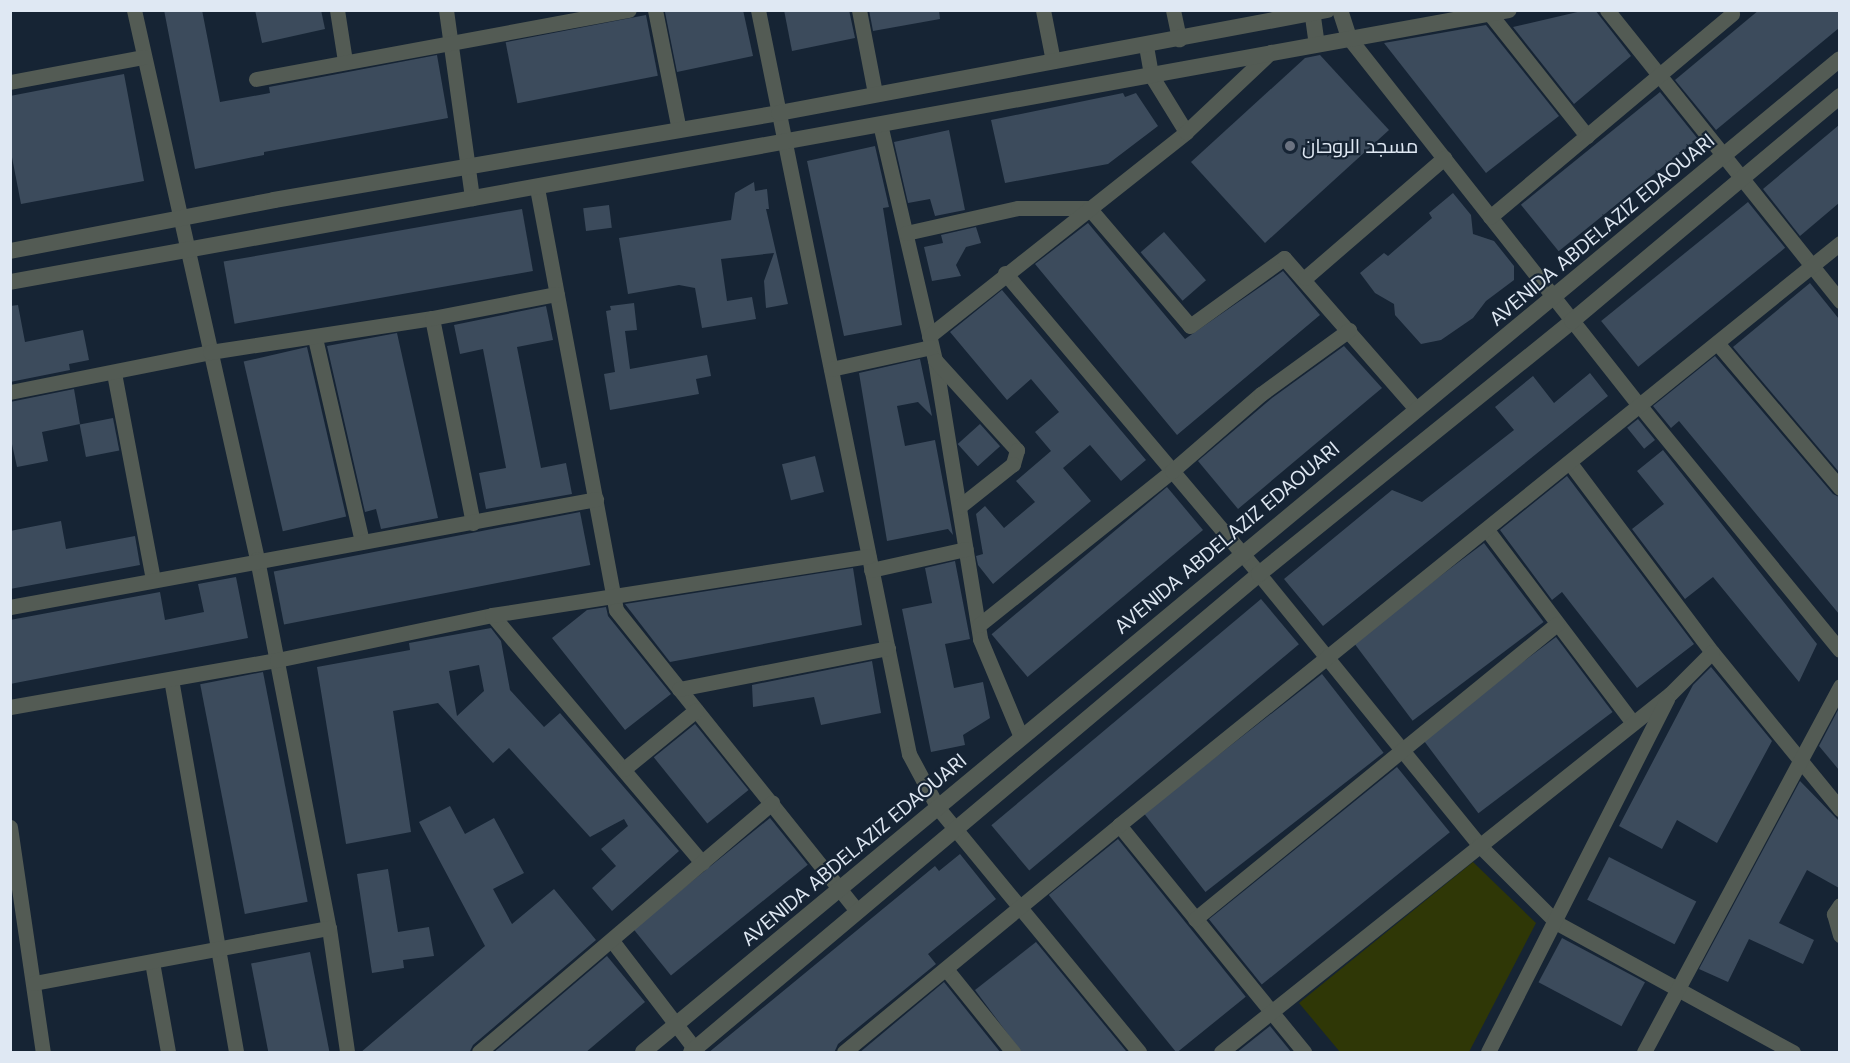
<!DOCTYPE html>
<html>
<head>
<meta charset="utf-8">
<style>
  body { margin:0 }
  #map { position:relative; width:1850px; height:1063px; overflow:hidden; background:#162434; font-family:"DM Sans",Cairo,sans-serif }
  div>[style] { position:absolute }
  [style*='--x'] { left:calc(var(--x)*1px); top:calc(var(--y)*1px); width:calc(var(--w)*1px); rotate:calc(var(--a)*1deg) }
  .green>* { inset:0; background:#2f3706 }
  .building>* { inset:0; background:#3c4b5c; transform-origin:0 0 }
  .minor>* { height:15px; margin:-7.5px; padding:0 7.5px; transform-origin:7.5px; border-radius:7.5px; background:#535b54 }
  .tertiary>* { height:16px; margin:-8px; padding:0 8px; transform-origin:8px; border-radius:8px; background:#535b54 }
  .dots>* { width:16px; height:16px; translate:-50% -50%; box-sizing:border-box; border:3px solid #162434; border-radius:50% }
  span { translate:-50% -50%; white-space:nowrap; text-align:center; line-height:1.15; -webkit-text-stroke:4.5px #162434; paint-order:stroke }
  .poi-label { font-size:20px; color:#dfe8f3 }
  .left { translate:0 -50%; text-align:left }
  .street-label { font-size:20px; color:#dfe8f3 }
  .frame { position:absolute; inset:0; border:12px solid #dfe8f3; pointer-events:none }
</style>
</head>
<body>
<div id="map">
  <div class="green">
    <i style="clip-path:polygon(1473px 862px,1536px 923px,1469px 1052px,1340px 1052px,1299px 1003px)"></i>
  </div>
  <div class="building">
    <i style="clip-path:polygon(164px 10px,202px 10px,220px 102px,270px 93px,269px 87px,437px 55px,448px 118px,264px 152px,264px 155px,195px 169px)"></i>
    <i style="clip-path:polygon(255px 10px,321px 10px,325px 29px,262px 43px)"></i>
    <i style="clip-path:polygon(743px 10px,753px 56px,677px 72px,665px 12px)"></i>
    <i style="clip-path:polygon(784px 10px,849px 10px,855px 38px,792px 51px)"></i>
    <i style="clip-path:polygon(869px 10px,939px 10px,940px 19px,873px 31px)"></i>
    <i style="clip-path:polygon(1586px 10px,1595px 10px,1631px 56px,1574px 104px,1513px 27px)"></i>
    <i style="clip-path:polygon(1759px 10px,1839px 10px,1839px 28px,1716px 130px,1675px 80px)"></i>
    <i style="left:646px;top:15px;width:62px;height:143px;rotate:79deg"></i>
    <i style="clip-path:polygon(1486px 25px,1559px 116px,1486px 173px,1384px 43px)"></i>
    <i style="clip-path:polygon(1320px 55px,1389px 130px,1265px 243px,1191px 162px,1305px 58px)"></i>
    <i style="clip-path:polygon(124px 74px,144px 181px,21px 204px,10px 147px,10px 96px)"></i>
    <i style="left:1660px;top:92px;width:60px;height:179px;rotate:51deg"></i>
    <i style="clip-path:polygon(1123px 93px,1125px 97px,1136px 93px,1158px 126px,1108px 164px,1005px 183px,991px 120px)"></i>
    <i style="clip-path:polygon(1839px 125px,1839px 203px,1800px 236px,1763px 189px)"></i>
    <i style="clip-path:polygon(949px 130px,965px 210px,935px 216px,930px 199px,908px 203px,894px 142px)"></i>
    <i style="clip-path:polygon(875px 146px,889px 207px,883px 208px,902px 325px,844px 336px,807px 161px)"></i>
    <i style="clip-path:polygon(754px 182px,755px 191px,767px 189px,769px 209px,766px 209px,788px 304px,766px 308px,764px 281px,774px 253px,721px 259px,727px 301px,752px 297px,756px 319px,702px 328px,695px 288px,679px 285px,628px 294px,619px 238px,731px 220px,735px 193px)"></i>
    <i style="clip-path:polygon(1453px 193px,1471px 215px,1473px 234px,1494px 241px,1514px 266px,1514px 280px,1486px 301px,1473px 318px,1441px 340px,1421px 344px,1395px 315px,1394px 304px,1375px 293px,1360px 273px,1384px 253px,1388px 256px,1432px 218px,1429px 213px)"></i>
    <i style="left:1748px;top:202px;width:59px;height:189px;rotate:51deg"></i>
    <i style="left:609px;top:205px;width:23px;height:26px;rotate:83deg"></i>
    <i style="left:522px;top:209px;width:63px;height:303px;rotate:80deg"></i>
    <i style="clip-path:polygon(1088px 223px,1185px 339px,1283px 271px,1320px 315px,1177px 435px,1035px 264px)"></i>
    <i style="clip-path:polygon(976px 227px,981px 243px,966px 247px,956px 265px,961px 276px,932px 281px,924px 247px,943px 243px,941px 235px)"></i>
    <i style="left:1164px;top:232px;width:64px;height:31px;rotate:49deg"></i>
    <i style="clip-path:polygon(1810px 283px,1839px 319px,1839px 472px,1733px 347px)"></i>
    <i style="clip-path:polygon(1002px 290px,1146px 460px,1121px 481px,1090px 445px,1063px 468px,1091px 501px,993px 584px,978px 565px,976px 556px,983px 554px,976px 514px,985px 506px,1004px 528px,1035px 502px,1016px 481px,1051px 451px,1035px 432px,1059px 412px,1031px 379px,1007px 400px,950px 332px)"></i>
    <i style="clip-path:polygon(634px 303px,637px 330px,625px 331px,630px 369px,707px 355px,711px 376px,696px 379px,699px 394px,610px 410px,604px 374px,615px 372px,606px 311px,611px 310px,610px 306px)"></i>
    <i style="clip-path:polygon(18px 305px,25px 342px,83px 330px,89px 360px,69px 364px,70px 370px,10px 382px,10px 306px)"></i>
    <i style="clip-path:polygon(546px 306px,553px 340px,517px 347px,541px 468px,566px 463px,572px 494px,486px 509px,479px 473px,506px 468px,483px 349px,460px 354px,454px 325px)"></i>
    <i style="clip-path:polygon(397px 333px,438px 518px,381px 529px,376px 509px,365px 512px,327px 346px)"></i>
    <i style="clip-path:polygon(1344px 346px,1382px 388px,1238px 509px,1198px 461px,1272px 398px)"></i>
    <i style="left:307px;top:347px;width:174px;height:65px;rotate:77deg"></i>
    <i style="clip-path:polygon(1715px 356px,1833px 494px,1839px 497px,1839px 614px,1679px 421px,1671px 428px,1653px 406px)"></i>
    <i style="clip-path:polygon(920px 359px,932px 416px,918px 402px,897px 406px,905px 446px,935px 440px,953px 535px,948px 529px,887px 541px,859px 373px)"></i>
    <i style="clip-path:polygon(1590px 373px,1608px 396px,1323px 626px,1284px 579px,1392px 490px,1422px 502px,1514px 430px,1495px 407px,1533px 376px,1554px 403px)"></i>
    <i style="clip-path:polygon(74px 389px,80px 424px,42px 432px,48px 461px,17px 467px,10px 435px,10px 402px)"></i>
    <i style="left:113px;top:418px;width:33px;height:34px;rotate:79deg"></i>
    <i style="left:1638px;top:419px;width:27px;height:14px;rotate:51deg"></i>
    <i style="left:980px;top:424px;width:30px;height:30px;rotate:48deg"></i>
    <i style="clip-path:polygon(1663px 450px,1817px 644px,1799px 682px,1713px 577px,1685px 599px,1632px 529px,1664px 504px,1637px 471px)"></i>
    <i style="left:815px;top:456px;width:37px;height:34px;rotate:76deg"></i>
    <i style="clip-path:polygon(1567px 476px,1694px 644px,1637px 688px,1562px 592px,1552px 600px,1500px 530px)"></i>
    <i style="left:1167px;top:487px;width:56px;height:229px;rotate:50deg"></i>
    <i style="left:580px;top:512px;width:54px;height:312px;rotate:79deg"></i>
    <i style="clip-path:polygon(61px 521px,66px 549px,135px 536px,140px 565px,10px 589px,10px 531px)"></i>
    <i style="left:1484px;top:543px;width:99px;height:164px;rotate:53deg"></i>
    <i style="clip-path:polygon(955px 561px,970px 639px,945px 644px,954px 688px,983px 682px,990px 718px,963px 735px,965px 745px,931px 752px,902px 609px,932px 603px,925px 568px)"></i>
    <i style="clip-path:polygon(853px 568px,862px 625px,670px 662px,625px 604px)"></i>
    <i style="clip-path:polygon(236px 577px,248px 638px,10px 684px,10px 620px,160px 592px,165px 620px,204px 612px,198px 584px)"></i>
    <i style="left:1261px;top:599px;width:59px;height:352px;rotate:50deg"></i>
    <i style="clip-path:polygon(606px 607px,608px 616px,671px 694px,625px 730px,552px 638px,587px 610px)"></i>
    <i style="clip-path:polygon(evenodd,491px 628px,501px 641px,510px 690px,544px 727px,560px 713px,679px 851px,612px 911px,592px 888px,616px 866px,601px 849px,628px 826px,624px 819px,590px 837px,509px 748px,493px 763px,438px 703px,393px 711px,411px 832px,346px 844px,317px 667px,410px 650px,409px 643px,491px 628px,479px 665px,484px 691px,457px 716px,449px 671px,479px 665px)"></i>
    <i style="left:1556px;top:637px;width:94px;height:168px;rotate:53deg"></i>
    <i style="clip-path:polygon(872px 661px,881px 713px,821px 725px,814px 697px,753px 707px,752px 685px)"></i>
    <i style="clip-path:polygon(1711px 667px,1772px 741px,1717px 843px,1677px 820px,1662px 849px,1619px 826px,1693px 685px)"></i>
    <i style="left:263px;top:672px;width:234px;height:64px;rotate:79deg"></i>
    <i style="left:1322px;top:674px;width:100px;height:226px;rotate:52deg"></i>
    <i style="clip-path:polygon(1839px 708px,1839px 770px,1819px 746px)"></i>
    <i style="left:695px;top:724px;width:85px;height:53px;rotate:51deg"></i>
    <i style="left:1397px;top:767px;width:84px;height:242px;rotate:51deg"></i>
    <i style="clip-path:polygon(1800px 781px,1839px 821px,1839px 888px,1807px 870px,1779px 923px,1814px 940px,1803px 964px,1749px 939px,1728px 982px,1699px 969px)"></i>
    <i style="clip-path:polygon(450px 806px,465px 834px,494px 818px,524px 873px,493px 889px,512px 924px,554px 889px,596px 940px,473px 1045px,469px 1053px,360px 1053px,485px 946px,419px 822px)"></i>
    <i style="left:770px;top:818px;width:60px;height:176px;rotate:51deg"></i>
    <i style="left:1118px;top:839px;width:203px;height:89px;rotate:51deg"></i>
    <i style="clip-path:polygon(960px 854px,996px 899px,928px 954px,936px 964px,838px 1044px,834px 1053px,708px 1053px,935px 866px,939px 871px)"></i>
    <i style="left:1609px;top:857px;width:98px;height:48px;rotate:27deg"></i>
    <i style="clip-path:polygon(388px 869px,398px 932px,429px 927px,434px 956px,403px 960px,404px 968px,372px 973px,357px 874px)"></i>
    <i style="left:1562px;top:938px;width:94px;height:50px;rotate:28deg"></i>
    <i style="clip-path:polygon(1036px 942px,1126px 1051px,1127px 1053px,1022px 1053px,975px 990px)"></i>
    <i style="left:310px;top:952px;width:103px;height:60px;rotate:79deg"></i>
    <i style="clip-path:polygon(607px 956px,645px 1002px,585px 1053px,493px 1053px)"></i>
    <i style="clip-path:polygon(944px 982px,1001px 1053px,859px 1053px)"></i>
    <i style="clip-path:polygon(1270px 1026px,1292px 1053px,1236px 1053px)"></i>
  </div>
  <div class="minor">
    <i style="--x:134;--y:10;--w:563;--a:77.37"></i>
    <i style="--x:257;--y:559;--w:376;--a:79"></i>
    <i style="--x:329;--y:928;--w:125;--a:81.7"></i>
    <i style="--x:337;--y:10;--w:52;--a:81.1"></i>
    <i style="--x:446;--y:10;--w:190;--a:82.1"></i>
    <i style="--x:655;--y:10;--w:122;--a:78.7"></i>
    <i style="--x:758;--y:10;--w:759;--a:78.53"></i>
    <i style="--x:909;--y:754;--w:61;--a:61.8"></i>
    <i style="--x:938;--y:808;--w:316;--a:50.5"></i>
    <i style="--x:859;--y:10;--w:85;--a:79.1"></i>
    <i style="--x:1043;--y:10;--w:52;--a:78.9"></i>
    <i style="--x:1173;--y:10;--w:30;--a:78"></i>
    <i style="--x:1607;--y:10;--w:373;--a:51.3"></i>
    <i style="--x:1490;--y:14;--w:156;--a:51.5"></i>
    <i style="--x:1349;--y:38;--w:469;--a:51.7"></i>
    <i style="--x:1640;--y:406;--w:315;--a:50.7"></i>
    <i style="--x:1146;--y:46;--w:29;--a:80"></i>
    <i style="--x:1151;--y:75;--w:67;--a:58.4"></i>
    <i style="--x:256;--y:79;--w:379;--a:-10.5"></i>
    <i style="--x:10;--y:82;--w:136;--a:-10.6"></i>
    <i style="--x:880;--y:124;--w:242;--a:76.9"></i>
    <i style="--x:935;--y:360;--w:283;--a:80.8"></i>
    <i style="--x:980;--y:639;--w:106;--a:67.3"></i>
    <i style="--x:537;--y:188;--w:429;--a:79.4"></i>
    <i style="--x:616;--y:610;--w:386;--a:51.3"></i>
    <i style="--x:1490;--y:217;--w:316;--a:-40"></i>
    <i style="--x:906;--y:233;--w:115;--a:-12.6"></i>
    <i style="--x:1018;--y:208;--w:71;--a:0"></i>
    <i style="--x:1089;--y:208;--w:155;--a:49.4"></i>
    <i style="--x:1190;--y:326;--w:116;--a:-35.9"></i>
    <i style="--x:1284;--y:258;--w:201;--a:48.8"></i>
    <i style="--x:1005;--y:273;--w:394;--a:49.8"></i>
    <i style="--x:1259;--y:574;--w:349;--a:50.9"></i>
    <i style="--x:1479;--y:845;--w:110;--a:45"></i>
    <i style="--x:1557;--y:923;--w:269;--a:28.7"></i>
    <i style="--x:1305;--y:278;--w:184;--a:-40.8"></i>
    <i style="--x:432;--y:318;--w:209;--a:78.7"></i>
    <i style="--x:929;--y:336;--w:328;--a:-38.4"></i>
    <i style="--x:1186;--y:132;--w:117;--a:-43.3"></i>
    <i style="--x:315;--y:338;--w:209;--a:77"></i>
    <i style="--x:1718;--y:344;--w:189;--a:49.7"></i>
    <i style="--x:935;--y:360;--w:122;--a:47.7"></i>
    <i style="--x:1017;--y:450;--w:15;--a:106"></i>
    <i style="--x:1013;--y:464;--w:69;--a:141.5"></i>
    <i style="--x:831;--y:369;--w:102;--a:-12.4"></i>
    <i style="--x:114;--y:373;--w:210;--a:79.3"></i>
    <i style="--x:10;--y:392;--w:204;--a:-11.3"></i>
    <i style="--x:210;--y:352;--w:225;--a:-8.7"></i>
    <i style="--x:432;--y:318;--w:127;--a:-10.9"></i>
    <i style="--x:1570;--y:463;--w:236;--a:53.1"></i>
    <i style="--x:1712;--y:652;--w:203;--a:50.8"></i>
    <i style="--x:1487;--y:530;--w:242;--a:52.9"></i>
    <i style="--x:871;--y:570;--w:97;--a:-12.5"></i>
    <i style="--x:10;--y:607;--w:596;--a:-10.44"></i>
    <i style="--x:492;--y:615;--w:325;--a:49.7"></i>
    <i style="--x:979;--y:625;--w:247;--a:-38.6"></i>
    <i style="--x:1172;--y:471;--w:118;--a:-40.9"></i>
    <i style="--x:1261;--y:394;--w:109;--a:-36"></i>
    <i style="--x:171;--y:679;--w:379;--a:80.1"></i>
    <i style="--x:679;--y:689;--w:213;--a:-11.1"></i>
    <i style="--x:10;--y:707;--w:271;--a:-10"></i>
    <i style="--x:277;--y:660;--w:220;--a:-11.8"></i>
    <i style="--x:492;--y:615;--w:381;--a:-8.9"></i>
    <i style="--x:624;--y:769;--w:93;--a:-39.3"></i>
    <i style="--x:1119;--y:825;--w:293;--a:50.8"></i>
    <i style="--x:10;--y:827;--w:227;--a:81.7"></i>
    <i style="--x:1840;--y:905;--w:11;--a:124"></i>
    <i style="--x:1834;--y:914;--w:22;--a:74"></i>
    <i style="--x:1195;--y:919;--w:467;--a:-39.2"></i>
    <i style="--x:613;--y:942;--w:138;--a:52.6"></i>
    <i style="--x:152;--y:962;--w:91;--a:79.9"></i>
    <i style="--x:946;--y:969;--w:107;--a:51.1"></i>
    <i style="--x:34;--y:983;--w:300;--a:-10.6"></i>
    <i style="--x:479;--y:1052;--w:385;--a:-40.4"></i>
    <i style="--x:844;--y:1052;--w:357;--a:-39.5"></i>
    <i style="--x:1119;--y:825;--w:927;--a:-38.91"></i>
    <i style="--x:1221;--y:1052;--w:574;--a:-38.57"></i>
    <i style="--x:1670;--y:694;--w:59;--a:-45"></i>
    <i style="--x:1488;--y:1052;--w:396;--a:-63.1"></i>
    <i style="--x:1644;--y:1052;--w:415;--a:-61.8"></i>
  </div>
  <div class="tertiary">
    <i style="--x:1312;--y:10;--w:34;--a:82"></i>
    <i style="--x:1340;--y:10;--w:29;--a:72"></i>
    <i style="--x:10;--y:251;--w:269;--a:-10.9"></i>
    <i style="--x:274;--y:200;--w:512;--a:-9.77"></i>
    <i style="--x:779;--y:113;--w:558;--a:-10.64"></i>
    <i style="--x:10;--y:282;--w:1523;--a:-10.28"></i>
    <i style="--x:643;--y:1052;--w:1555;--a:-39.68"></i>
    <i style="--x:691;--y:1052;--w:742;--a:-40.08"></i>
    <i style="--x:1259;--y:574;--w:402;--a:-38.9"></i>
    <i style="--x:1572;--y:321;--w:350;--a:-40"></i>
  </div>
  <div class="dots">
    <i style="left:1290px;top:146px;background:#6b7280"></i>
  </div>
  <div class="poi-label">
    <span class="left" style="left:1302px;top:146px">مسجد الروحان</span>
  </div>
  <div class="street-label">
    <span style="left:1602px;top:230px;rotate:-40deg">AVENIDA ABDELAZIZ EDAOUARI</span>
    <span style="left:1227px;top:538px;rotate:-40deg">AVENIDA ABDELAZIZ EDAOUARI</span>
    <span style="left:854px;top:850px;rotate:-40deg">AVENIDA ABDELAZIZ EDAOUARI</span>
  </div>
  <div class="frame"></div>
</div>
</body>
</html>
